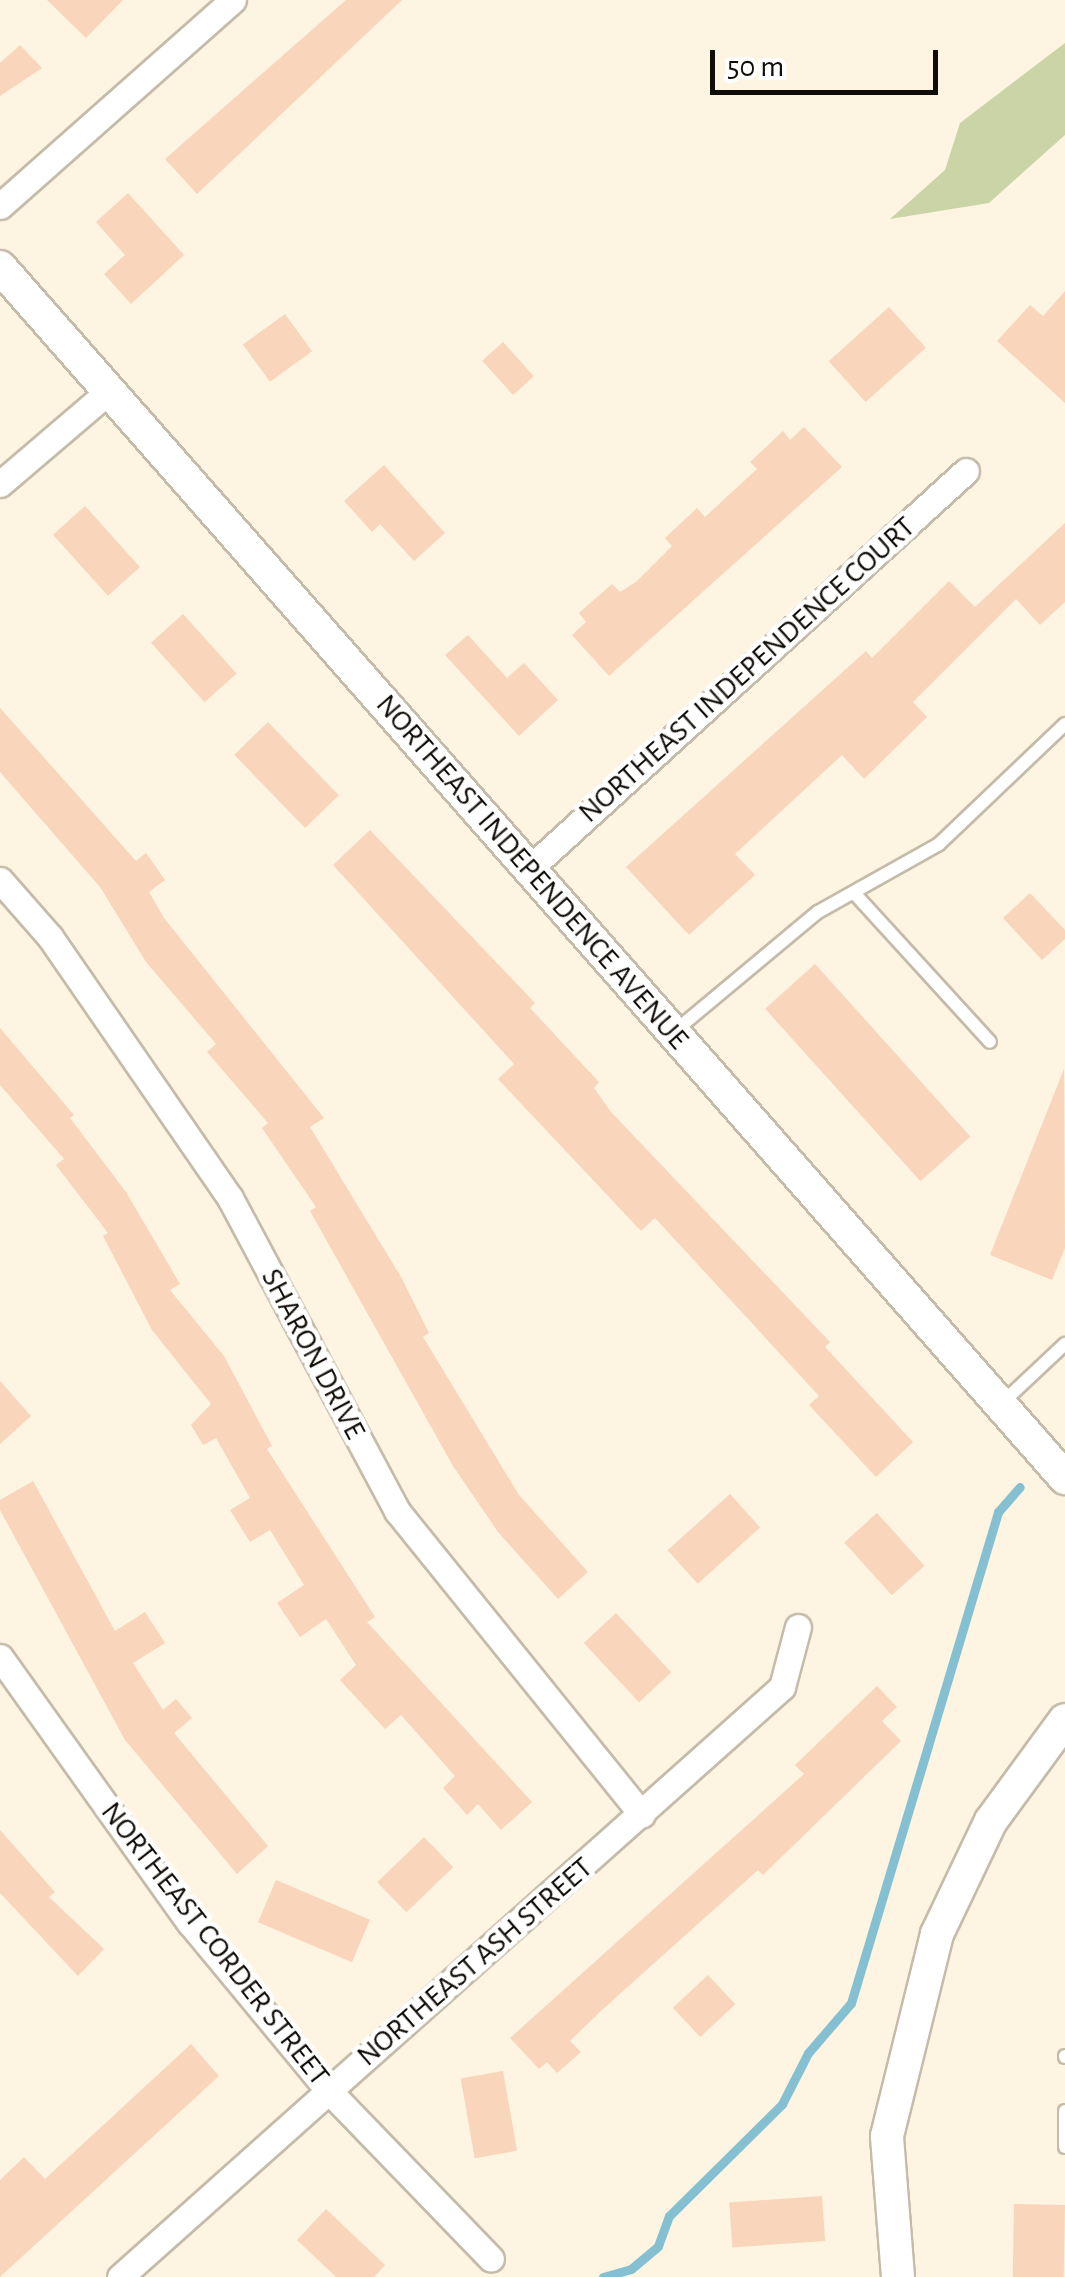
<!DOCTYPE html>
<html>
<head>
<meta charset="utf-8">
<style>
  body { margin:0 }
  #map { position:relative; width:1065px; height:2277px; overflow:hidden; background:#fdf4e1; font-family:"Alegreya Sans",sans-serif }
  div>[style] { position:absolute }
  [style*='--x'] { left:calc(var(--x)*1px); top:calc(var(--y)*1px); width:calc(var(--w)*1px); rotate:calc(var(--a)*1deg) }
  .green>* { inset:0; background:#cbd4a7 }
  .stream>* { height:9px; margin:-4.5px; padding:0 4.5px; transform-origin:4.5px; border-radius:4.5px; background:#84c0d1 }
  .building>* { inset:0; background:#f9d5bb; transform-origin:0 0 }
  .roads { filter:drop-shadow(2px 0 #c4bba9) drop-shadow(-2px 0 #c4bba9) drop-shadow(0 2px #c4bba9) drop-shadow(0 -2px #c4bba9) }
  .service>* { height:12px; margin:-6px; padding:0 6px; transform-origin:6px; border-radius:6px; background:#fff }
  .minor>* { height:25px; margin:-12.5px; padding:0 12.5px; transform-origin:12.5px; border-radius:12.5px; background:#fff }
  .tertiary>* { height:32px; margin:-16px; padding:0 16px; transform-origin:16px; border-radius:16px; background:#fff }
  span { translate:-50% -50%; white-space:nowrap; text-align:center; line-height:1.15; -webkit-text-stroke:9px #fff; paint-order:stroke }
  .street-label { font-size:30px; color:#100c07 }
  .scale { position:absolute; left:710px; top:50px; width:228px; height:45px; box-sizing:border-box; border:5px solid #100c07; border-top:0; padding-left:12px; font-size:30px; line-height:35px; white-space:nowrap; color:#100c07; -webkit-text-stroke:8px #fff; paint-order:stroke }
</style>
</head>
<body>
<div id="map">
  <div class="green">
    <i style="clip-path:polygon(1065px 43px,1065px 135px,989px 203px,890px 219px,945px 170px,960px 123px)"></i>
  </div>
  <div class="stream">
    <i style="--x:603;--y:2277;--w:29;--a:-16"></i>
    <i style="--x:631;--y:2269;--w:35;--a:-40"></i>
    <i style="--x:658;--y:2246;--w:32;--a:-70"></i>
    <i style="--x:669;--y:2216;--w:159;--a:-44.7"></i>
    <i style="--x:782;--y:2104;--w:57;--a:-63"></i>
    <i style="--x:808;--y:2053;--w:66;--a:-49.3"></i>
    <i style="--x:851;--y:2003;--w:513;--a:-73.33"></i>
    <i style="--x:998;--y:1512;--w:33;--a:-49"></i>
  </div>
  <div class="building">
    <i style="clip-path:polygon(47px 0,123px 0,86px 38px)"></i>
    <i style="clip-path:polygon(346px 0,402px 0,197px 194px,165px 159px)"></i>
    <i style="clip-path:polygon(20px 45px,42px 68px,0 96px,0 63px)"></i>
    <i style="clip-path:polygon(128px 193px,184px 255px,131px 304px,104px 274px,125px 255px,96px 222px)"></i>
    <i style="clip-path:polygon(1065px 291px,1065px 403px,997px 341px,1030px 305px,1043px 316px)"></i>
    <i style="left:889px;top:307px;width:55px;height:81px;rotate:48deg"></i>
    <i style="left:285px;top:314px;width:46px;height:52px;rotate:54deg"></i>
    <i style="left:503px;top:342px;width:46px;height:28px;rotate:48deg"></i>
    <i style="clip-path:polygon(804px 427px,842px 467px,609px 676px,572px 635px,586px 622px,579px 613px,612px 584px,620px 592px,636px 582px,672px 546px,665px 538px,697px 508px,705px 517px,757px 469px,750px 462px,783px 431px,790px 440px)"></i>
    <i style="clip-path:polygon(384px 465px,445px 533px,414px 561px,380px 524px,372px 532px,344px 501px)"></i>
    <i style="left:85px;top:506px;width:82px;height:43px;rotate:48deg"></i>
    <i style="clip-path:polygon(1065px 523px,1065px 602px,1040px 625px,1016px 599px,913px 702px,927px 717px,864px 779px,842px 755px,735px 854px,755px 875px,689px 935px,626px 867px,866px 651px,872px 658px,949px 581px,975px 607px)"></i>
    <i style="left:183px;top:614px;width:80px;height:43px;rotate:48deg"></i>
    <i style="clip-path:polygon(468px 635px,507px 678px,524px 663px,558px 700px,519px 736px,445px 655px)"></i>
    <i style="clip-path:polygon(0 708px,136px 861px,146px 853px,165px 880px,149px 892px,164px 918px,324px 1118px,310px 1127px,401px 1277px,429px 1333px,423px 1337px,519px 1495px,588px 1572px,558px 1599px,498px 1532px,453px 1466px,310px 1211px,316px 1207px,262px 1128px,268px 1123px,207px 1052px,216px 1044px,146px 962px,100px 887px,0 772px)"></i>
    <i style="left:268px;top:722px;width:102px;height:47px;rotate:46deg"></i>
    <i style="clip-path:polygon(370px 830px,535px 1003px,530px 1008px,599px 1082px,594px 1088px,611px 1112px,830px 1342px,825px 1347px,913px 1442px,876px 1477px,809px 1405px,819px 1396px,655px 1218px,641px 1231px,498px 1079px,514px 1064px,333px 865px)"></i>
    <i style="clip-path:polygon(1030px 893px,1065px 930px,1065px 939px,1042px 960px,1003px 918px)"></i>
    <i style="left:815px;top:964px;width:232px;height:67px;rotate:48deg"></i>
    <i style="clip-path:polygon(0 1028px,74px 1115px,70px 1118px,126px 1192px,180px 1284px,170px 1290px,224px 1356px,272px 1446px,267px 1449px,375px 1617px,367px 1622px,532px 1802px,501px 1830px,478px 1804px,467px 1815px,443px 1788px,455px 1776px,401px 1715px,385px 1729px,340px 1680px,356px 1665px,326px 1619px,300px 1637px,277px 1603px,304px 1585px,270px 1530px,250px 1542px,230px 1510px,250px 1498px,216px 1438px,203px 1445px,191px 1425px,211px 1404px,152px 1330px,103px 1236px,108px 1233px,56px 1165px,64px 1159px,0 1085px)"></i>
    <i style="clip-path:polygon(1064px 1069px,1065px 1248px,1052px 1280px,990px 1255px)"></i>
    <i style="clip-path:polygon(0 1381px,31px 1416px,0 1444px)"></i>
    <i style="clip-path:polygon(33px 1481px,115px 1631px,145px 1612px,165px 1643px,133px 1663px,163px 1710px,176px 1699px,192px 1718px,174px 1733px,268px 1846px,237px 1874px,125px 1740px,0 1510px,0 1500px)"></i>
    <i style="left:730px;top:1494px;width:45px;height:84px;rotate:48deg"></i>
    <i style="left:877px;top:1513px;width:71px;height:44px;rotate:48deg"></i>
    <i style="left:616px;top:1613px;width:81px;height:44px;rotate:47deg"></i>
    <i style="clip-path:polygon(877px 1686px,897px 1707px,882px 1721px,901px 1741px,763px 1875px,758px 1870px,602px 2010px,570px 2041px,581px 2052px,557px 2073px,547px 2062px,539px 2069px,510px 2038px,804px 1774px,795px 1765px)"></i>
    <i style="clip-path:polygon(0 1830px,55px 1892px,49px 1897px,104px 1949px,78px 1976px,0 1893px)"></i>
    <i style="left:424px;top:1837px;width:42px;height:65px;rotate:46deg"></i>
    <i style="left:276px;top:1880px;width:102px;height:46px;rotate:23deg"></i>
    <i style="left:708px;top:1975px;width:40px;height:48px;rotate:47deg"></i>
    <i style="clip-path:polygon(191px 2044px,219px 2076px,0 2277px,0 2180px,24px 2157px,45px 2179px)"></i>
    <i style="left:503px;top:2071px;width:81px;height:43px;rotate:80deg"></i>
    <i style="left:822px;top:2196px;width:45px;height:93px;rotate:86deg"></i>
    <i style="left:1014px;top:2204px;width:51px;height:73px;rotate:1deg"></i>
    <i style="clip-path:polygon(326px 2209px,385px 2265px,374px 2277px,336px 2277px,297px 2240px)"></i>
  </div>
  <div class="roads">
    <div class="service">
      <i style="--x:855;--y:894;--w:200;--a:47.6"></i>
      <i style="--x:675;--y:1031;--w:186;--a:-39.8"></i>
      <i style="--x:818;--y:912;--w:139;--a:-29.3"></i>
      <i style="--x:939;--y:844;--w:174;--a:-43.6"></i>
      <i style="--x:1001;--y:1404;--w:88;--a:-43.2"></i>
      <i style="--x:1065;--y:2056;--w:1;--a:90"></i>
      <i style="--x:1065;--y:2111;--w:36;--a:90"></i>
    </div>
    <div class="minor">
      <i style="--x:0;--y:206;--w:311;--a:-41.5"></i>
      <i style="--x:0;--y:484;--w:145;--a:-40.5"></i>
      <i style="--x:529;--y:869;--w:591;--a:-42.33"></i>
      <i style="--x:0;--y:880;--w:76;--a:48.7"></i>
      <i style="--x:50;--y:937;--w:317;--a:55.4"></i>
      <i style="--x:230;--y:1198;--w:355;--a:61.9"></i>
      <i style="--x:397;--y:1511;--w:390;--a:51.1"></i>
      <i style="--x:0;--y:1657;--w:327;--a:54.5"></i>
      <i style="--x:190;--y:1923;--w:218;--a:50.4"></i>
      <i style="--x:329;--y:2091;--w:233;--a:46"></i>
      <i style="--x:120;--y:2277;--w:887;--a:-41.71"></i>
      <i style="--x:782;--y:1687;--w:62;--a:-75.1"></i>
    </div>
    <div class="tertiary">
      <i style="--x:0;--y:267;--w:1613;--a:48.67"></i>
      <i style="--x:898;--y:2277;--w:141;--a:-94.5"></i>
      <i style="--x:887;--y:2136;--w:208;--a:-76.1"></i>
      <i style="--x:937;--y:1934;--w:125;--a:-64.5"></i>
      <i style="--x:991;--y:1821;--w:125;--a:-53.8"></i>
    </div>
  </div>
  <div class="street-label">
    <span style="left:747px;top:670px;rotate:-42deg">NORTHEAST INDEPENDENCE COURT</span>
    <span style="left:532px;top:872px;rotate:49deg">NORTHEAST INDEPENDENCE AVENUE</span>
    <span style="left:313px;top:1354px;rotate:62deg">SHARON DRIVE</span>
    <span style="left:215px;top:1944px;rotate:52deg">NORTHEAST CORDER STREET</span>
    <span style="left:475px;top:1962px;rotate:-41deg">NORTHEAST ASH STREET</span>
  </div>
  <div class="scale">50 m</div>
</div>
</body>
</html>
